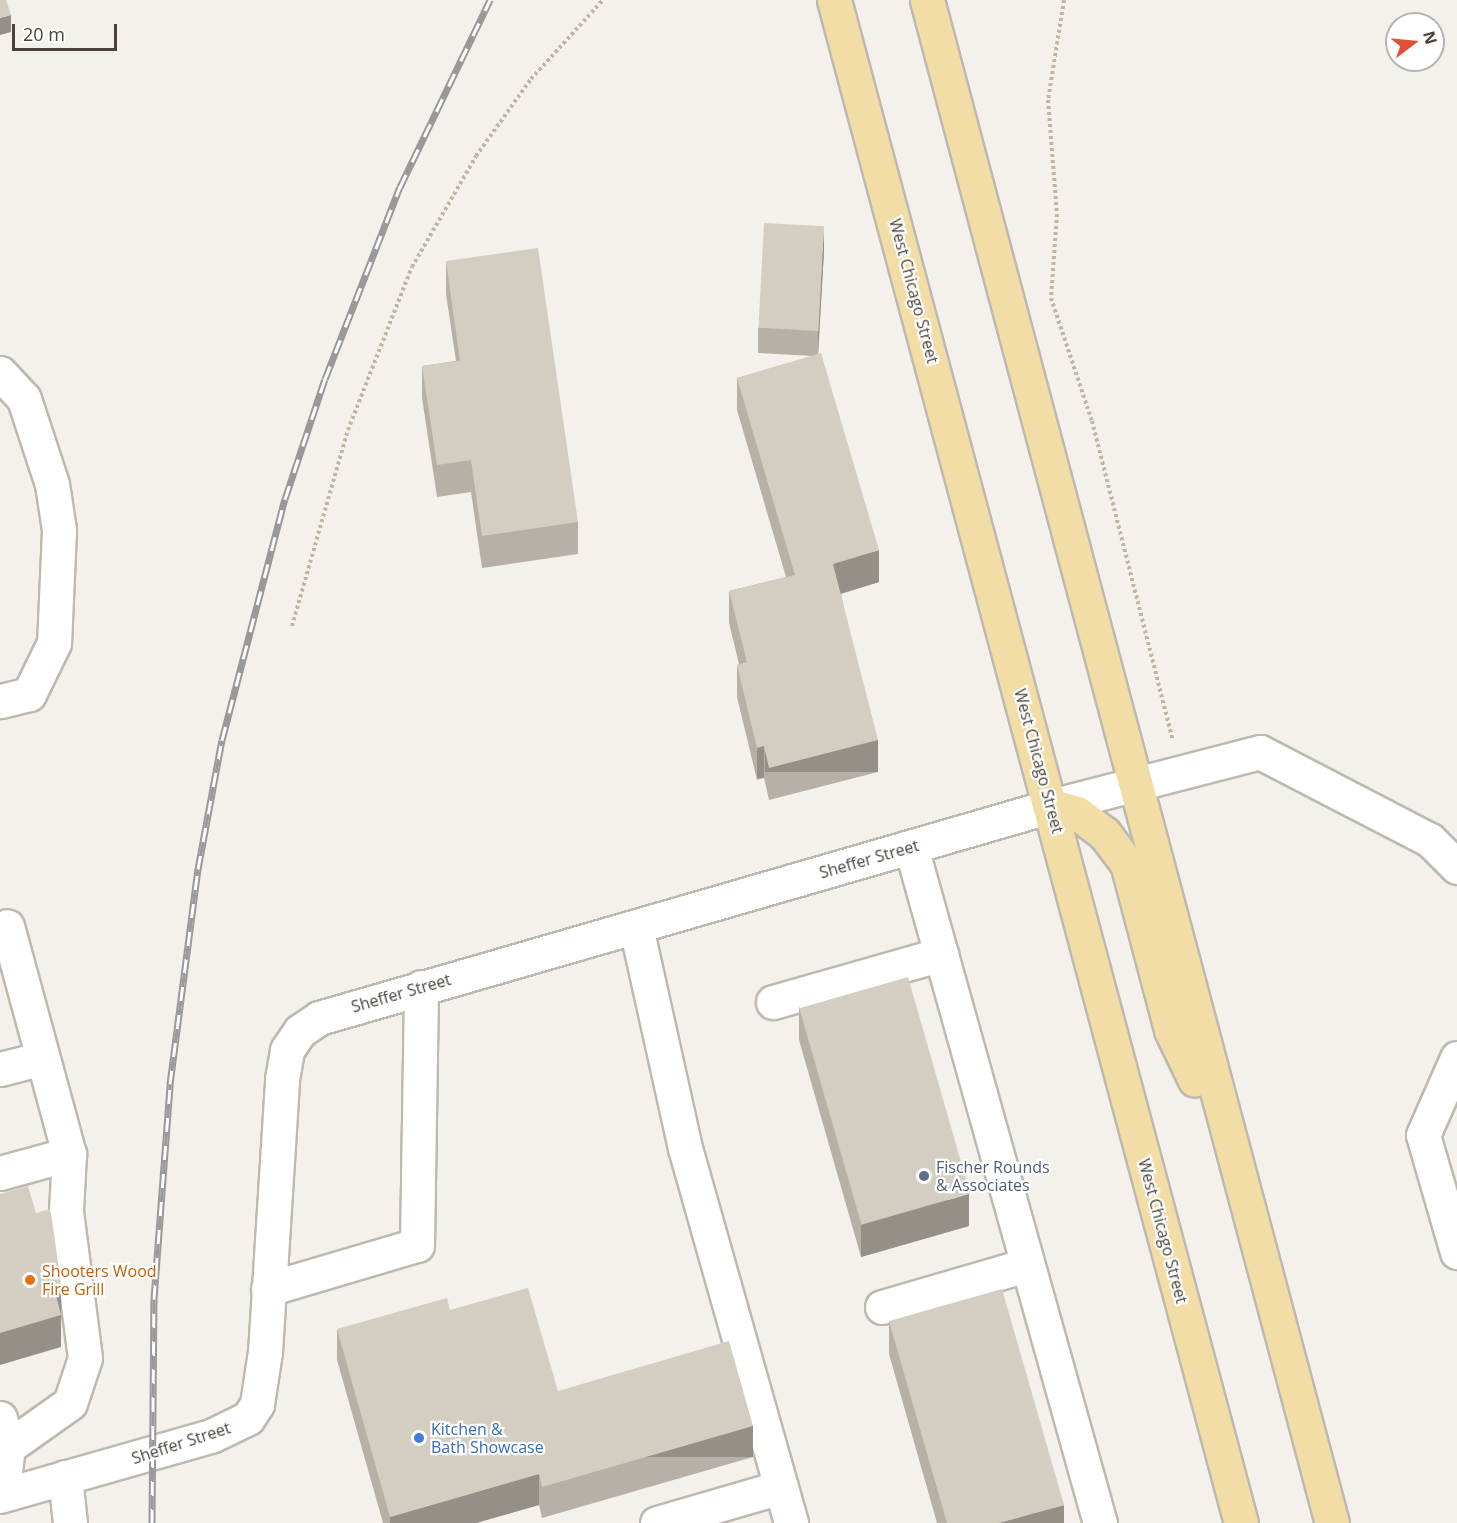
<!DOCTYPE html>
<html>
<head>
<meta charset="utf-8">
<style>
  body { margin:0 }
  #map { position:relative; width:1457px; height:1523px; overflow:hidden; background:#f4f1ec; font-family:"Open Sans",sans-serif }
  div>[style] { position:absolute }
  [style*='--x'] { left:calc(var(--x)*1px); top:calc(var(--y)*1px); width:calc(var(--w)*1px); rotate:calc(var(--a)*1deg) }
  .path>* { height:4px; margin-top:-2px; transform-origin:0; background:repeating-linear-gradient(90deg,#bfb5a2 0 3px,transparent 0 6px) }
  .roads { filter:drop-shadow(2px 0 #beb9af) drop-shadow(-2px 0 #beb9af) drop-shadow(0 2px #beb9af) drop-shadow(0 -2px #beb9af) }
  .minor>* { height:33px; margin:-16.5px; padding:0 16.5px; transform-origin:16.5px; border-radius:16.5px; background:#fff }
  .major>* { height:33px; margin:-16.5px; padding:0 16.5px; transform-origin:16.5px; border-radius:16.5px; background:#f3dda6 }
  .rail>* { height:7px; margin-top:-3.5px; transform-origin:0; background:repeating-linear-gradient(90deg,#fff 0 14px,#999 0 28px); box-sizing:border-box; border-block:2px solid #999 }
  .wall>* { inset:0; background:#b6b0a7 }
  .shaded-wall>* { inset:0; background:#949088; transform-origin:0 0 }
  .building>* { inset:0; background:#d4cdc2; transform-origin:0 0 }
  .dots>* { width:16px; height:16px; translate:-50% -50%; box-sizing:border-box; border:3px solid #fff; border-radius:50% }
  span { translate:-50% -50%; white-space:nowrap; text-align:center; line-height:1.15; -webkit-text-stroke:4.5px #fff; paint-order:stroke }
  .street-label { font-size:16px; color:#48423a }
  .service-label { font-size:16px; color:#4e5e75 }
  .left { translate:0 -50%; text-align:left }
  .food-label { font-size:16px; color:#c56008 }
  .shop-label { font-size:16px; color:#366cbe }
  .north { position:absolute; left:1385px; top:12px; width:60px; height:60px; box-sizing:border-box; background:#fff; border:2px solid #b6b3b0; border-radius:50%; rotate:74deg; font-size:16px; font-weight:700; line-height:24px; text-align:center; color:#48423a }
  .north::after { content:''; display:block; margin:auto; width:21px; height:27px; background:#e05036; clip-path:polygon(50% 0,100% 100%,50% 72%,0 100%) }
  .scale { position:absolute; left:12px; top:24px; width:105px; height:27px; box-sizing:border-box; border:3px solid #48423a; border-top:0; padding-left:8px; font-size:18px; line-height:21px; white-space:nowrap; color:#48423a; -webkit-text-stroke:4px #fff; paint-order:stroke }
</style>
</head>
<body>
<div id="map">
  <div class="path">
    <i style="--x:1064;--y:0;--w:101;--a:99.1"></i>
    <i style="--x:1048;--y:100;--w:114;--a:85.5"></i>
    <i style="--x:1057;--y:214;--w:84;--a:94.1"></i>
    <i style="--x:1051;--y:298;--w:130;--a:71.6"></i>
    <i style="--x:1092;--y:421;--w:329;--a:75.8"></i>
    <i style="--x:292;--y:626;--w:204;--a:-74.1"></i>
    <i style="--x:348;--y:430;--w:175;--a:-68.6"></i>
    <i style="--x:412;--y:267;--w:128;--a:-60"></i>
    <i style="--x:476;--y:156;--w:95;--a:-54.5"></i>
    <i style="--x:531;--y:79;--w:107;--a:-47.7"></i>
  </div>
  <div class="roads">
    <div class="minor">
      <i style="--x:0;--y:373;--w:35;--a:47"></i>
      <i style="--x:24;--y:399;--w:89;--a:71.8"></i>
      <i style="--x:52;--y:484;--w:47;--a:81.3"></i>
      <i style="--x:59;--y:530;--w:113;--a:92.5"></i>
      <i style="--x:54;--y:643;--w:57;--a:116.1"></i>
      <i style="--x:29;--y:694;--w:30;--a:166"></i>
      <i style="--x:911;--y:847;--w:702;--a:74.38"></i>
      <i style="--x:636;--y:927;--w:226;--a:77.5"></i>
      <i style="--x:685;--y:1148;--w:390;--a:74.2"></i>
      <i style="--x:773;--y:1002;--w:175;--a:-15.9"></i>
      <i style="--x:1457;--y:1058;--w:84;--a:113.8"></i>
      <i style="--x:1423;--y:1135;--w:122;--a:73.8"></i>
      <i style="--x:0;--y:1069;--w:44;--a:-14.3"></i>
      <i style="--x:0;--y:1173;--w:72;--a:-15.4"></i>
      <i style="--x:69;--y:1154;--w:236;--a:-105.2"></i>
      <i style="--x:268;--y:1289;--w:155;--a:-16.5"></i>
      <i style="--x:417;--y:1245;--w:258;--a:-89.1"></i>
      <i style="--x:882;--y:1307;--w:151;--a:-16.2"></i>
      <i style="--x:0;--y:1418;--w:30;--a:75"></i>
      <i style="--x:65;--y:1477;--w:46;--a:83.8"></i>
      <i style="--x:2;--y:1495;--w:48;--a:-82.9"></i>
      <i style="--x:8;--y:1447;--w:76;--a:-35.4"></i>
      <i style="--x:70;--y:1403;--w:47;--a:-71.6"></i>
      <i style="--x:85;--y:1358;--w:148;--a:-97.4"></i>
      <i style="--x:66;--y:1211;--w:57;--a:-87"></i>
      <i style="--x:0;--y:1496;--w:219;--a:-15.9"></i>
      <i style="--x:211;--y:1436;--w:41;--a:-25.9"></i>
      <i style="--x:248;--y:1418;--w:17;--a:-57"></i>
      <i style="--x:257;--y:1404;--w:53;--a:-81.3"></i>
      <i style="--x:265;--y:1352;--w:274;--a:-86.4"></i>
      <i style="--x:282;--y:1079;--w:29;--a:-80"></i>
      <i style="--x:287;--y:1050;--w:23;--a:-56"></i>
      <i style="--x:300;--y:1031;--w:23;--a:-34"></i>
      <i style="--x:319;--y:1018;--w:762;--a:-16.15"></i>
      <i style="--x:1051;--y:806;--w:216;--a:-14.5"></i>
      <i style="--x:1260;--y:752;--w:191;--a:27.4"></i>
      <i style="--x:1430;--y:840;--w:38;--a:45"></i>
      <i style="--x:657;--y:1523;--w:129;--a:-16.2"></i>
    </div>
    <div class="major">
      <i style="--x:834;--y:0;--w:1576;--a:75.04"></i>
      <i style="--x:927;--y:0;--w:1576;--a:75.11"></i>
      <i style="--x:1051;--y:806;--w:27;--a:15"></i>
      <i style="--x:1077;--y:813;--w:34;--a:37"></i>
      <i style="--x:1104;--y:833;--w:38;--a:53"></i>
      <i style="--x:1127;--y:863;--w:173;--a:75.2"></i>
      <i style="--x:1171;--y:1030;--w:55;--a:64.4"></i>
    </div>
  </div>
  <div class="rail">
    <i style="--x:152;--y:1523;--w:224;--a:-89.5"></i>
    <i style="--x:154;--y:1299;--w:216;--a:-85.7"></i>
    <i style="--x:170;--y:1084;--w:217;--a:-82.6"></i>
    <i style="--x:198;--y:869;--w:131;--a:-79.5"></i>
    <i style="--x:222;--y:740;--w:249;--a:-75.4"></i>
    <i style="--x:285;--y:499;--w:126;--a:-71.6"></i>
    <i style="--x:325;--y:379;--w:206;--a:-68.7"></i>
    <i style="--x:400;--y:187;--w:208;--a:-64.3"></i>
  </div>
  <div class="wall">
    <i style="clip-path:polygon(824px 251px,818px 354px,879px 582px,841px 594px,878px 772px,769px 800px,764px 778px,757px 780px,737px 697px,737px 665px,739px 664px,729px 623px,729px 591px,786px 577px,737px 410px,737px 378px,813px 356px,758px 353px,758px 328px)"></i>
    <i style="clip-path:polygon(446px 261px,578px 522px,578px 554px,482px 568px,471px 492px,437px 497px,422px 398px,422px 366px,456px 361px,446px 294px)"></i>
    <i style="clip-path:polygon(799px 1007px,969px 1226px,861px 1257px,799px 1040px)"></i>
    <i style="clip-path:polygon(450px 1310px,558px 1391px,753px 1457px,542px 1518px,539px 1505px,476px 1523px,383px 1523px,337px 1360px,337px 1329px)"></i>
    <i style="clip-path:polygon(889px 1321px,1064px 1523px,937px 1523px,889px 1354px)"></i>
  </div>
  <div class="shaded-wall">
    <i style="clip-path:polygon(11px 15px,11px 32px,0 35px,0 18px)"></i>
    <i style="clip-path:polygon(824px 226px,824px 251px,818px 356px,818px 331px)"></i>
    <i style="clip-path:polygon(879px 550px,879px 582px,833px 596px,833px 564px)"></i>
    <i style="left:878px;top:740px;width:32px;height:113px;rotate:90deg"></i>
    <i style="left:764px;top:746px;width:32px;height:7px;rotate:90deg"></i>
    <i style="clip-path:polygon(969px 1194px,969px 1226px,861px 1257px,861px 1225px)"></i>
    <i style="clip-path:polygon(61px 1285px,61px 1347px,0 1365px,0 1333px,54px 1287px)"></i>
    <i style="left:753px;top:1426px;width:31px;height:220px;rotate:90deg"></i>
    <i style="clip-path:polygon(539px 1474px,539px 1505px,476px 1523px,390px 1523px,390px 1517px)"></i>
    <i style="clip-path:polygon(1064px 1505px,1064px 1523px,999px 1523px)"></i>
  </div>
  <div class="building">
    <i style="clip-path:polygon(0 0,6px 0,11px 15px,0 18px)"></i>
    <i style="left:764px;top:223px;width:60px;height:105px;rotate:3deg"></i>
    <i style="clip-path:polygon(538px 248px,578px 522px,482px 536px,471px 460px,437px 465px,422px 366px,460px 361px,446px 261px)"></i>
    <i style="clip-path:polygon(821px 353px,879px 550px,833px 564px,878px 740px,769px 768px,764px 746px,757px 748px,737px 665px,747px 662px,729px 591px,795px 575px,737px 378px)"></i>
    <i style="left:908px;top:977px;width:225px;height:113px;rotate:74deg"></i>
    <i style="clip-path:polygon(28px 1186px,36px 1213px,50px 1209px,52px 1219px,61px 1285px,54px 1287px,61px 1315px,0 1333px,0 1194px)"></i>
    <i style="clip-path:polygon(528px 1288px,558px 1391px,729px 1341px,753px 1426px,542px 1487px,539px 1474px,390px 1517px,337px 1329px,447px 1298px,450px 1310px)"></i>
    <i style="clip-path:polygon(1002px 1289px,1064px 1505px,999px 1523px,947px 1523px,889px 1321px)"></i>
  </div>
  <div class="dots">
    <i style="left:924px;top:1176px;background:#5c6f8a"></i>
    <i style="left:30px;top:1280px;background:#e8710a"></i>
    <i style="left:419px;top:1438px;background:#3f7fe0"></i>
  </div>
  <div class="street-label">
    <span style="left:914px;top:291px;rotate:75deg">West Chicago Street</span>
    <span style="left:1039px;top:761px;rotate:75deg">West Chicago Street</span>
    <span style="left:869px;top:859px;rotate:-16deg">Sheffer Street</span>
    <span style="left:401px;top:993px;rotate:-16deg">Sheffer Street</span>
    <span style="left:1163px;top:1231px;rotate:75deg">West Chicago Street</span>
    <span style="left:181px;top:1443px;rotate:-18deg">Sheffer Street</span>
  </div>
  <div class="service-label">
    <span class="left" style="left:936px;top:1176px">Fischer Rounds<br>&amp; Associates</span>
  </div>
  <div class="food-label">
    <span class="left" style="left:42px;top:1280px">Shooters Wood<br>Fire Grill</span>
  </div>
  <div class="shop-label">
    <span class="left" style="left:431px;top:1438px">Kitchen &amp;<br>Bath Showcase</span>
  </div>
  <div class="north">N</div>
  <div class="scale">20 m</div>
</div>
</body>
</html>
